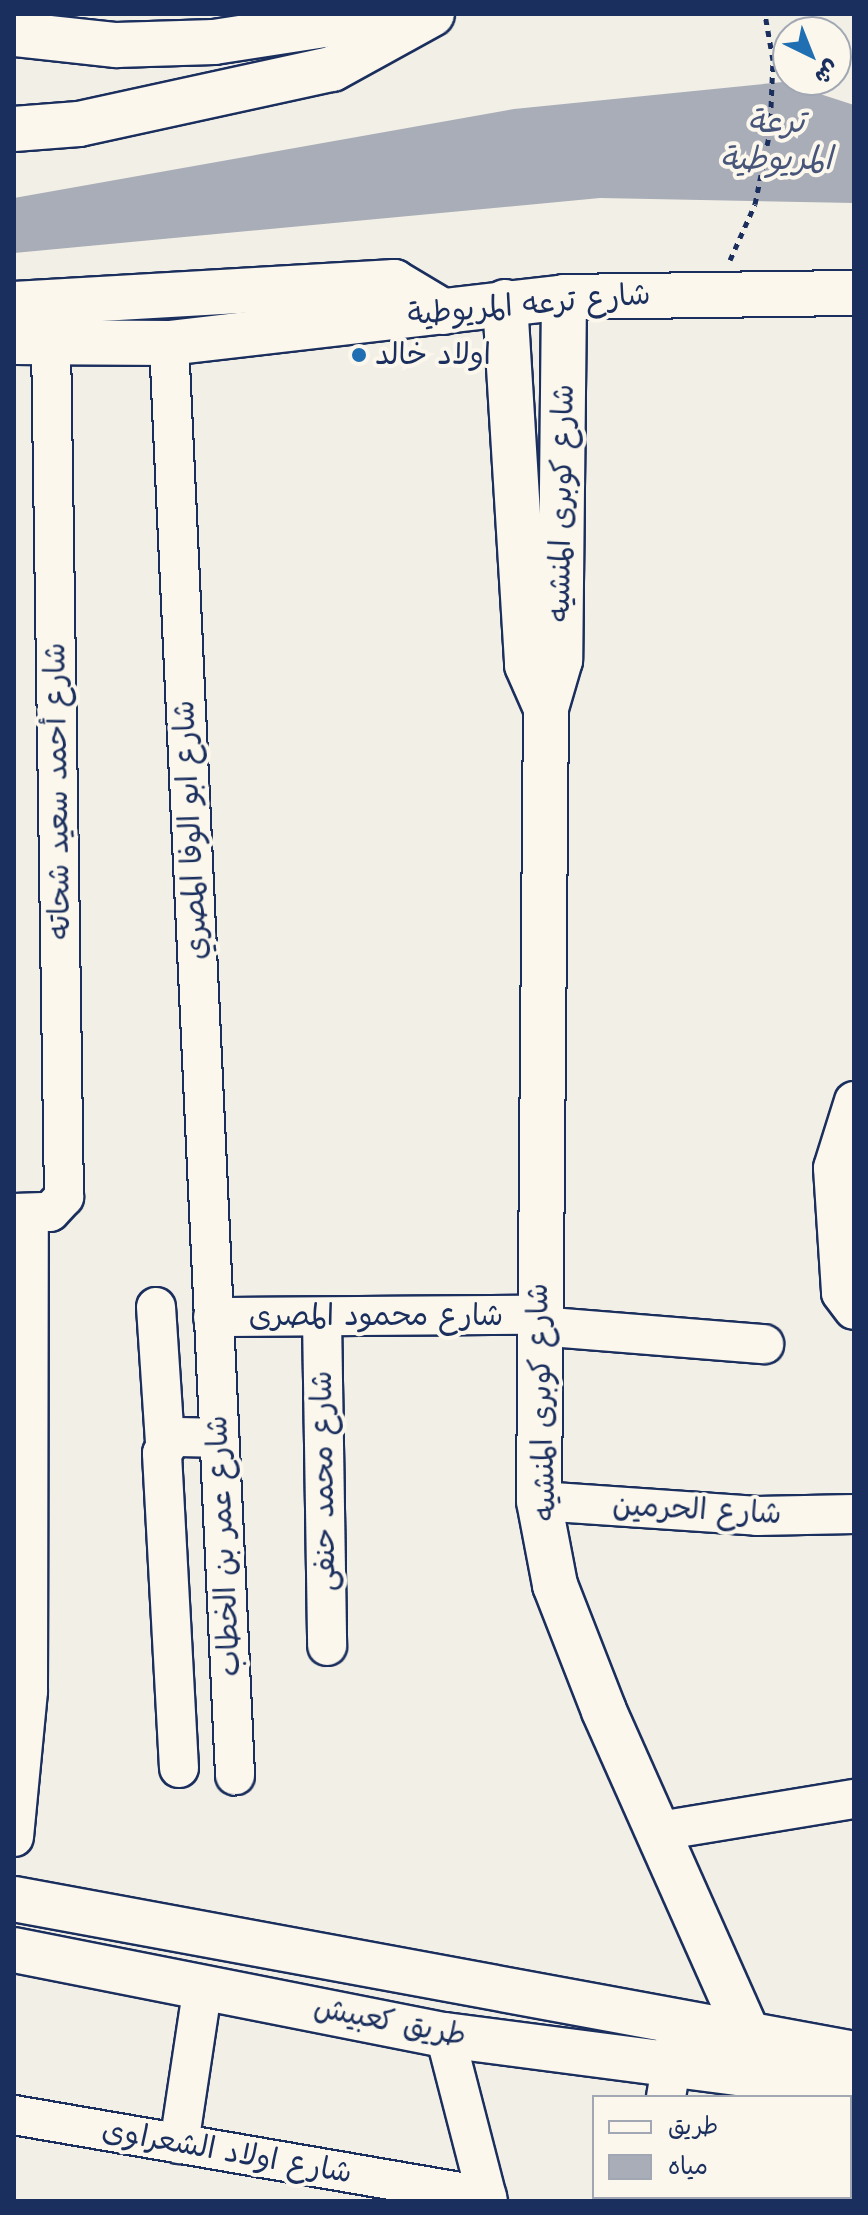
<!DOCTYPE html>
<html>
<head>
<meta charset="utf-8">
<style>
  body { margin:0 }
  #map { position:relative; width:868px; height:2215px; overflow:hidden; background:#f2efe6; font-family:"Comic Neue","Playpen Sans Arabic",sans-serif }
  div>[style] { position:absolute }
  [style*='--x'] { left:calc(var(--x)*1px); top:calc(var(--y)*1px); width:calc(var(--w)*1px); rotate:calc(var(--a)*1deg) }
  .water>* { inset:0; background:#a9adb7 }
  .path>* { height:5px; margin-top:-2.5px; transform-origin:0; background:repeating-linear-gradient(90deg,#1b2f5e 0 6px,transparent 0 12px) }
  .roads { filter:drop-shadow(2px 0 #1b2f5e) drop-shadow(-2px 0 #1b2f5e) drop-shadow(0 2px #1b2f5e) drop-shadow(0 -2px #1b2f5e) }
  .street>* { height:38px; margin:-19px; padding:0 19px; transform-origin:19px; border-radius:19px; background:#fbf7ec }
  .secondary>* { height:44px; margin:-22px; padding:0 22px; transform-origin:22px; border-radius:22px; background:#fbf7ec }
  .highway>* { height:44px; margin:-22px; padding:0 22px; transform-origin:22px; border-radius:22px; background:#fbf7ec }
  .dots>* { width:22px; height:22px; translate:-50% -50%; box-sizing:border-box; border:4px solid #fbf7ec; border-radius:50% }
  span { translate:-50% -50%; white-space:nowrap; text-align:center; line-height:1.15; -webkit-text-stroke:8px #fbf7ec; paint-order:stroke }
  .street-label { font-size:30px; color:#1b2f5e }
  .poi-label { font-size:30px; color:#1b2f5e }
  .left { translate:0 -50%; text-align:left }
  .water-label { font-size:32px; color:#465579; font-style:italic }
  .frame { position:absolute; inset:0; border:16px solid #1b2f5e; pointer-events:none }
  .legend { position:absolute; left:592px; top:2095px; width:260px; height:104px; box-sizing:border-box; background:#fbf7ec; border:2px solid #a1a7b3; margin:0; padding:10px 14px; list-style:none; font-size:24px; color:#1b2f5e }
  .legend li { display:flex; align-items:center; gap:16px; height:40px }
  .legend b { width:40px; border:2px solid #a1a7b3 }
  .north { position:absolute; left:772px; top:16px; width:80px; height:80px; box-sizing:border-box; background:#fbf7ec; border:2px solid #a1a7b3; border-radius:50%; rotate:137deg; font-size:22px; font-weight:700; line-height:32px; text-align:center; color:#1b2f5e }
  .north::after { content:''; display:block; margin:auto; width:28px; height:36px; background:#1f6fb2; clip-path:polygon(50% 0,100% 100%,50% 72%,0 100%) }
</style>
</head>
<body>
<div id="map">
  <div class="water">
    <i style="clip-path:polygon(783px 82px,854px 105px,854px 203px,600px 198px,14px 253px,14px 198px,514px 109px)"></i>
  </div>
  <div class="path">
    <i style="--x:730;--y:260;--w:61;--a:-65.9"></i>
    <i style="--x:755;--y:204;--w:75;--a:-78.4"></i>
    <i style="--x:770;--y:131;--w:71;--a:-87.6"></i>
    <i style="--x:773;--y:60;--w:47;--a:-99.9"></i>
  </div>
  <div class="roads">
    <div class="street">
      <i style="--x:169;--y:343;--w:1434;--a:87.36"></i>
      <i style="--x:854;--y:1101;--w:70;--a:107.4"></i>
      <i style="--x:833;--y:1168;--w:125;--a:86.3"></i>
      <i style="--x:841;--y:1293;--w:21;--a:53"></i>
      <i style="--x:14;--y:1213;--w:36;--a:-2"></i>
      <i style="--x:50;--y:1212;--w:21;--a:-47"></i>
      <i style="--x:64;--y:1197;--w:855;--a:-90.87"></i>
      <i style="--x:156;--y:1307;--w:136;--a:86.2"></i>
      <i style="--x:213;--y:1317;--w:325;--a:-0.4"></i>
      <i style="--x:322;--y:1317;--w:329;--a:89.1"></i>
      <i style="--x:538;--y:1326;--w:227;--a:4.6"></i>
      <i style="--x:539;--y:1501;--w:219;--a:3.9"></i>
      <i style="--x:757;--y:1516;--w:97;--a:-1.2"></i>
      <i style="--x:179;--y:1768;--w:315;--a:-93.1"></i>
      <i style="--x:162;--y:1453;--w:19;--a:-55"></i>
      <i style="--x:173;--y:1437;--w:46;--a:1.2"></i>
      <i style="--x:660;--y:1831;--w:197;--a:-9.4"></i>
      <i style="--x:14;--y:1837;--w:147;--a:-84.5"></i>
      <i style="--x:28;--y:1691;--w:477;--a:-89.9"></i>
      <i style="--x:445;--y:2035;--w:171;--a:75.5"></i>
      <i style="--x:666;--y:2097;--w:61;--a:-80.5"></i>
      <i style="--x:14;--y:2115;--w:480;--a:9.8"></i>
      <i style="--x:179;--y:2144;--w:160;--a:-81.4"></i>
    </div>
    <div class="secondary">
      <i style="--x:14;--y:34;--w:103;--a:6.2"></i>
      <i style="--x:116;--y:45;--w:98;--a:-1.8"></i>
      <i style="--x:214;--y:42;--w:182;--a:-8.8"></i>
      <i style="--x:564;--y:297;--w:363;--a:90.6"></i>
      <i style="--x:560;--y:660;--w:50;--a:106.3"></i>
      <i style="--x:546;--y:708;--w:793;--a:90.51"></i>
      <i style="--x:539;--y:1501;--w:86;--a:79.2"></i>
      <i style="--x:555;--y:1585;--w:135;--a:68.7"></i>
      <i style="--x:604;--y:1711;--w:423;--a:66"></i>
      <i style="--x:505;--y:302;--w:364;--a:86.5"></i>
      <i style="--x:527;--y:665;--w:47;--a:66.2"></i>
      <i style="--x:14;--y:342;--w:155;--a:0.4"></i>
      <i style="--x:169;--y:343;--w:398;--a:-6.6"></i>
      <i style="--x:564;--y:297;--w:290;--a:-0.8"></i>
      <i style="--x:14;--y:1899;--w:854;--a:10.45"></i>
      <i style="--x:14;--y:1950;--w:439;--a:11.2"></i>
      <i style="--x:445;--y:2035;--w:412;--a:7.4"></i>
      <i style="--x:813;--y:2197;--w:4;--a:63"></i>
    </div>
    <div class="highway">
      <i style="--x:14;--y:129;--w:65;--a:-4.4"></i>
      <i style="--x:79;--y:124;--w:259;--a:-12.3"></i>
      <i style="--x:332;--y:69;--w:114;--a:-28.8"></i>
      <i style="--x:14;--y:304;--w:381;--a:-3.3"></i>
      <i style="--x:394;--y:282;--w:58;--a:31"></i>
    </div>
  </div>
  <div class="dots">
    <i style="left:359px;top:355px;background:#1f6fb2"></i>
  </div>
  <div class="street-label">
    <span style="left:529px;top:305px;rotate:-5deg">شارع ترعه المريوطية</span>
    <span style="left:562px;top:503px;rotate:-89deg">شارع كوبرى المنشيه</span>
    <span style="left:58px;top:791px;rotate:-91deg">شارع أحمد سعيد شحاته</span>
    <span style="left:191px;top:830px;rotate:-93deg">شارع ابو الوفا المصري</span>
    <span style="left:376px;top:1316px">شارع محمود المصرى</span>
    <span style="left:542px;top:1402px;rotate:-92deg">شارع كوبرى المنشيه</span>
    <span style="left:324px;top:1481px;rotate:-91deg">شارع محمد حنفى</span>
    <span style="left:697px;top:1510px;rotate:3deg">شارع الحرمين</span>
    <span style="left:224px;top:1546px;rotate:-93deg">شارع عمر بن الخطاب</span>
    <span style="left:390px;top:2022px;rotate:11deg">طريق كعبيش</span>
    <span style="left:227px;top:2152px;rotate:10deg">شارع اولاد الشعراوى</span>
  </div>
  <div class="poi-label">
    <span class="left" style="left:375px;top:355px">اولاد خالد</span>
  </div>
  <div class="water-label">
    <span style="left:776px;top:141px">ترعة<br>المريوطية</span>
  </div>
  <div class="frame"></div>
  <ul class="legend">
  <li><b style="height:10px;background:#fbf7ec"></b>طريق</li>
  <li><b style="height:22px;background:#a9adb7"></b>مياه</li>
  </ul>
  <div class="north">ش</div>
</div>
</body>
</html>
